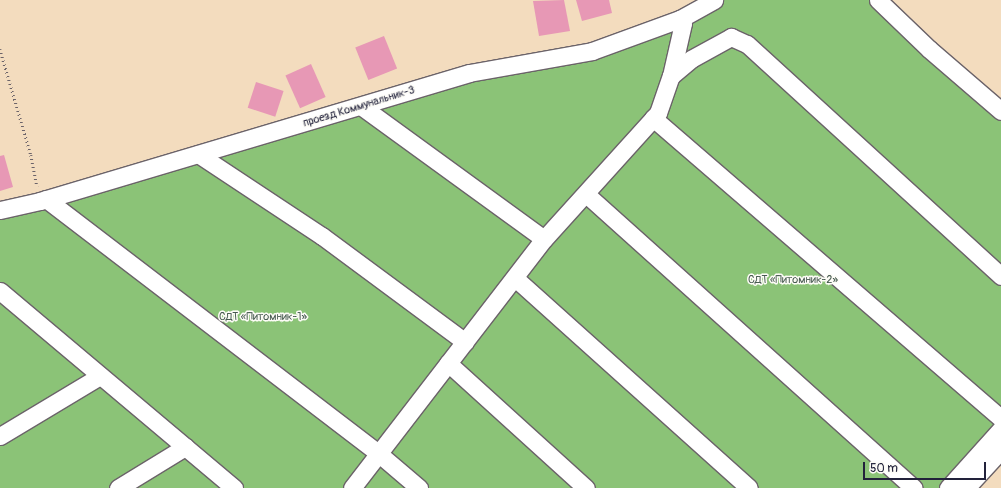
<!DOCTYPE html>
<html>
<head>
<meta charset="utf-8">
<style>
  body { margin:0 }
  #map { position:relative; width:1001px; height:488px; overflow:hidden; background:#f3dcbe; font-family:Pangolin,sans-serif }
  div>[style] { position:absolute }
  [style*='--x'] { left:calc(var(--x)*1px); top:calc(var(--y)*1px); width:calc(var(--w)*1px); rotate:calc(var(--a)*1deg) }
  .green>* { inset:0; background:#8bc377 }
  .building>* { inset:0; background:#e798b5; transform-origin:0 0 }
  .path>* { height:2.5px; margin-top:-1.25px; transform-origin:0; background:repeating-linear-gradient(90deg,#6b6369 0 1px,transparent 0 4px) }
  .roads { filter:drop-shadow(1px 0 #6b6369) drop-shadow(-1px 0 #6b6369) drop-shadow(0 1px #6b6369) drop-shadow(0 -1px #6b6369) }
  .minor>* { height:17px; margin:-8.5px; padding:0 8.5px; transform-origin:8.5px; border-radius:8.5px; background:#fff }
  span { translate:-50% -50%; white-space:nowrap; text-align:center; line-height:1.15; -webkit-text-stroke:3px #fdfcf7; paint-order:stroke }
  .street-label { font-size:11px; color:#22223b }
  .park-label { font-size:11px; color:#475a50 }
  .scale { position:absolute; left:863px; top:462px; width:123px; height:18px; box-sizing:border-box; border:2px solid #22223b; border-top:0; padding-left:5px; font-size:12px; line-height:14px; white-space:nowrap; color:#22223b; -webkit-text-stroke:3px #fdfcf7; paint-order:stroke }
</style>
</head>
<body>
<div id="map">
  <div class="green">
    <i style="clip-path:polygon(722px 0,874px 0,1001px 114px,1001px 447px,964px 488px,358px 488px,497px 308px,638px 140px,686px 24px)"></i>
    <i style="clip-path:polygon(679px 22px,656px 111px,347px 488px,0 488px,0 215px)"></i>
  </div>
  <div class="building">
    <i style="clip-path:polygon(564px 0,570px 31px,539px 36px,533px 1px)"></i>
    <i style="clip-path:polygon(576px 0,609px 0,612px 13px,582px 21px)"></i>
    <i style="left:384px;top:36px;width:35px;height:31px;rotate:68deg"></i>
    <i style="left:311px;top:64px;width:36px;height:28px;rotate:66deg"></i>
    <i style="left:256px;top:82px;width:29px;height:27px;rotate:18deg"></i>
    <i style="clip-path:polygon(4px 155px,13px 187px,0 191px,0 156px)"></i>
  </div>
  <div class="path">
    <i style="--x:0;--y:49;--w:110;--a:73.7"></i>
    <i style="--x:31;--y:155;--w:32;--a:79"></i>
  </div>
  <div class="roads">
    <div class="minor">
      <i style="--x:878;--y:0;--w:71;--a:43.9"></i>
      <i style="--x:929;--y:49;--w:95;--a:40.7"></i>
      <i style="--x:671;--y:76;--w:26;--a:-40"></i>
      <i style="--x:691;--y:59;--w:46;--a:-28.8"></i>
      <i style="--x:731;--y:37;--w:17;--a:24"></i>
      <i style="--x:747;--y:44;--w:344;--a:42.4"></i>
      <i style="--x:361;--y:106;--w:226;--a:36"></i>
      <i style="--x:653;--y:118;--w:459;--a:40.8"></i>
      <i style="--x:198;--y:154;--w:149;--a:33.5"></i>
      <i style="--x:322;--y:236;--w:178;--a:36.5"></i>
      <i style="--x:586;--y:194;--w:440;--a:41.9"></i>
      <i style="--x:46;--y:199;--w:418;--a:37.4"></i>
      <i style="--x:378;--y:453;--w:54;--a:40.5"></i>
      <i style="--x:0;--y:210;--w:41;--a:-12.7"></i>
      <i style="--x:40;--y:201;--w:448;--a:-16.6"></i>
      <i style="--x:469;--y:73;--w:125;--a:-10.1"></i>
      <i style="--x:592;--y:51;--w:94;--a:-20"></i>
      <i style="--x:680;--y:19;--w:39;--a:-29"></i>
      <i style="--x:515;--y:278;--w:314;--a:41.9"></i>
      <i style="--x:0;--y:291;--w:306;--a:40.1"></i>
      <i style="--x:448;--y:363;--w:186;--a:42.2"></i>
      <i style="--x:0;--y:436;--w:117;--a:-31"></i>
      <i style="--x:118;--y:488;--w:79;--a:-31.5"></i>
      <i style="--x:352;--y:488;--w:314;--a:-52.4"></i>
      <i style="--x:544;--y:239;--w:170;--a:-47.9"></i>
      <i style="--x:658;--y:113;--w:39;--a:-71"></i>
      <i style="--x:671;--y:76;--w:54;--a:-77.2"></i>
      <i style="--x:683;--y:23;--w:5;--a:-127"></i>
      <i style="--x:948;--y:488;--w:79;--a:-48.1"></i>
      <i style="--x:966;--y:488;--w:52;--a:-47.4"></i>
    </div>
  </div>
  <div class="street-label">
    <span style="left:359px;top:107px;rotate:-17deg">проезд Коммунальник-3</span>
  </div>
  <div class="park-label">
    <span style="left:793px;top:280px">СДТ «Питомник-2»</span>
    <span style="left:263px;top:317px">СДТ «Питомник-1»</span>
  </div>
  <div class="scale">50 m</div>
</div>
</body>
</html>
